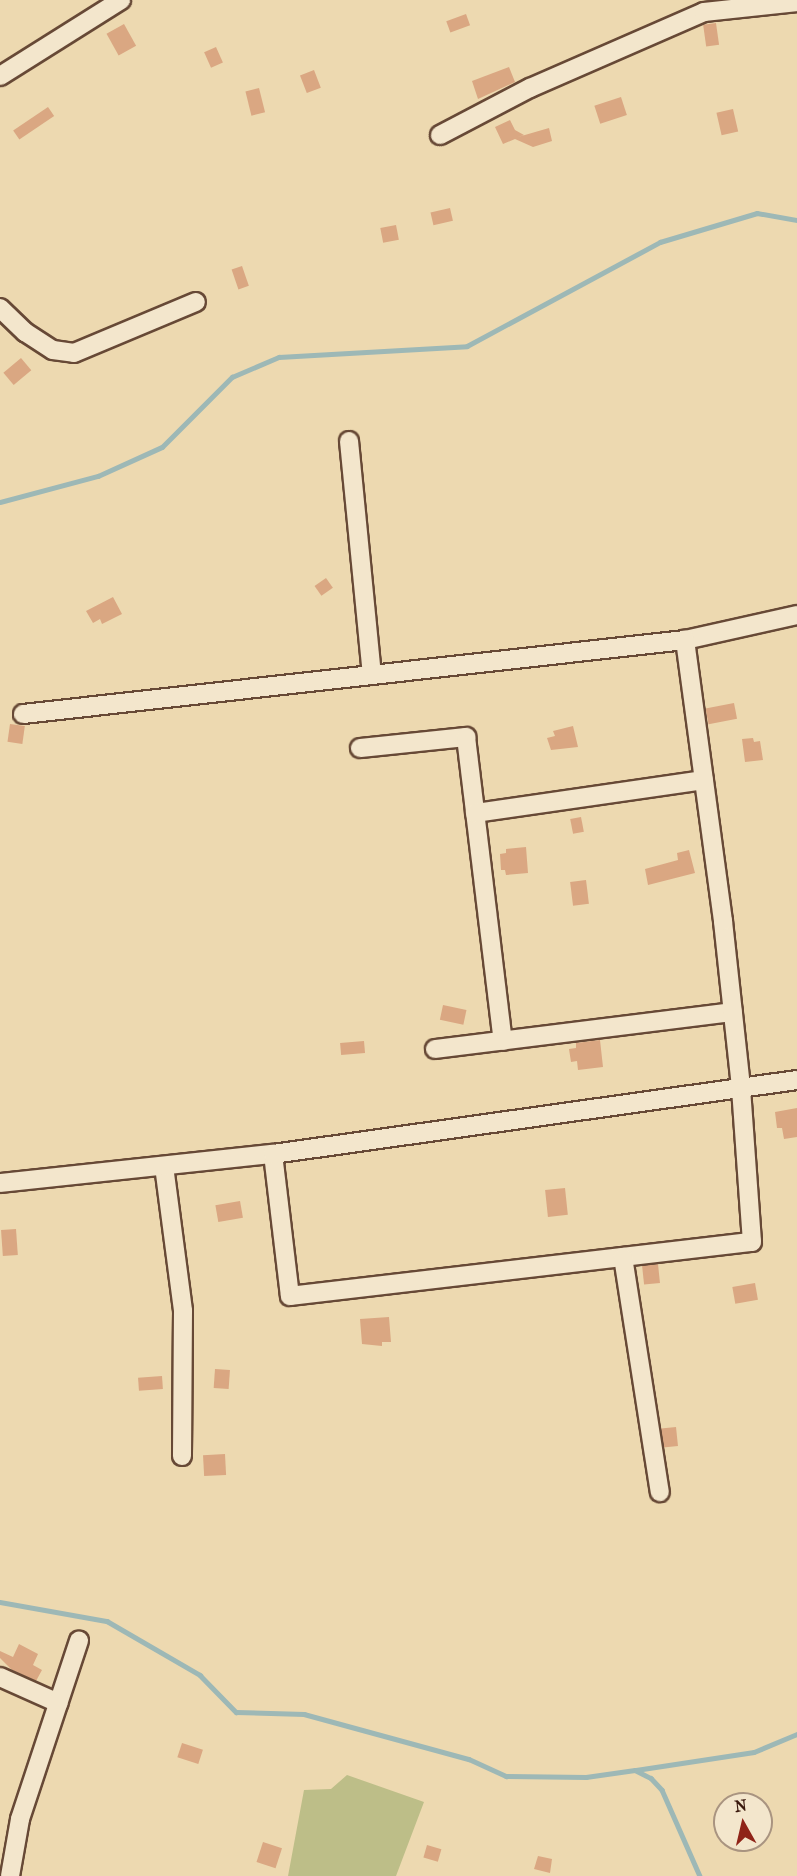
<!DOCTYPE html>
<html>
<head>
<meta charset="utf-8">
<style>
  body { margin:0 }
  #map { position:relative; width:797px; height:1876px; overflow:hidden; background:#edd9b0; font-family:"IM FELL French Canon",serif }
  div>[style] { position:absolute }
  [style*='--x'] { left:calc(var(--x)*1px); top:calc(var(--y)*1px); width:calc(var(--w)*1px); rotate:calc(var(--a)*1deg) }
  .green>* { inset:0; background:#bdbe88 }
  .stream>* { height:4.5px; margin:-2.25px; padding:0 2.25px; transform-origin:2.25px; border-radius:2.25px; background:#9db8b6 }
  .building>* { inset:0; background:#daa782; transform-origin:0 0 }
  .roads { filter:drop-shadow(2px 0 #674936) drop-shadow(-2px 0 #674936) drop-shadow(0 2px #674936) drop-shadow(0 -2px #674936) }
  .minor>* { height:18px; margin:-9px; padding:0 9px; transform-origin:9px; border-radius:9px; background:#f3e6cc }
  span { translate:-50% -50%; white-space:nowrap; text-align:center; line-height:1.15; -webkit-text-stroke:4.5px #f3e6cc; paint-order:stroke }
  .north { position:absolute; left:713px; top:1792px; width:60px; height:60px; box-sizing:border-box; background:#f3e6cc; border:2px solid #a99480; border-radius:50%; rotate:352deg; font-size:16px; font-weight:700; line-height:24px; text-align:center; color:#3a190d }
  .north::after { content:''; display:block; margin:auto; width:21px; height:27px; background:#8f2418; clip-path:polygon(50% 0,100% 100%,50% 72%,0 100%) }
</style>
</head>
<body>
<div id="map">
  <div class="green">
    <i style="clip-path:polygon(347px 1775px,424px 1802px,396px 1876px,288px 1876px,304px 1790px,331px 1789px)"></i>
  </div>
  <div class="stream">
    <i style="--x:0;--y:502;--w:101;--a:-14.9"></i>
    <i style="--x:98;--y:476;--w:70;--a:-24.4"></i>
    <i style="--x:162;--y:447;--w:99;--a:-45"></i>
    <i style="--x:232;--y:377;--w:51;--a:-23.1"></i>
    <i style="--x:279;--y:357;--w:188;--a:-3.3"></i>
    <i style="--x:467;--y:346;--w:219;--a:-28.3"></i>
    <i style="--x:660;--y:242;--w:101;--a:-16.6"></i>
    <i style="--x:757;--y:213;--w:41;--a:9.9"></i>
    <i style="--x:0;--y:1602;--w:109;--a:10.1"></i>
    <i style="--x:107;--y:1621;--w:108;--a:30.1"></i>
    <i style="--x:200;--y:1675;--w:52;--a:45.8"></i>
    <i style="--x:236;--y:1712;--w:68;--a:1.7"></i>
    <i style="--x:304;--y:1714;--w:171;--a:15.3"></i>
    <i style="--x:469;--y:1759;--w:41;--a:24.7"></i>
    <i style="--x:506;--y:1776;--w:80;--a:0.7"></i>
    <i style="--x:586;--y:1777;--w:49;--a:-8.1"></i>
    <i style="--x:635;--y:1770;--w:18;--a:27"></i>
    <i style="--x:651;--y:1778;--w:16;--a:47"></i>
    <i style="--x:662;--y:1790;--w:94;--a:66.2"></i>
    <i style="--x:636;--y:1770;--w:119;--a:-8.7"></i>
    <i style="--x:754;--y:1752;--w:47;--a:-22.7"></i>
  </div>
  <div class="building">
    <i style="left:466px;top:14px;width:12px;height:21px;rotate:70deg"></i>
    <i style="left:716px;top:23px;width:22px;height:13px;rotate:82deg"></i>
    <i style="left:124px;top:24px;width:25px;height:20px;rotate:61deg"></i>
    <i style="left:216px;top:47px;width:17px;height:13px;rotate:66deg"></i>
    <i style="clip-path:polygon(509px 67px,515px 82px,478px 99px,472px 81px)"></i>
    <i style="left:314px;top:70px;width:19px;height:15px;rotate:69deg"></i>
    <i style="left:259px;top:88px;width:25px;height:14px;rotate:76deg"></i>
    <i style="left:621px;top:97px;width:19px;height:28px;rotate:72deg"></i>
    <i style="left:48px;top:107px;width:11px;height:42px;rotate:56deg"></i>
    <i style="left:733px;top:109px;width:23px;height:17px;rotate:77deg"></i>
    <i style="clip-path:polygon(510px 120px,515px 130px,524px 135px,518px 137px,549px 128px,552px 141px,533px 147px,515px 139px,503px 144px,495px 127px)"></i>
    <i style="left:450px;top:208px;width:13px;height:20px;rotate:77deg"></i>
    <i style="left:396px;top:225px;width:15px;height:16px;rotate:79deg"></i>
    <i style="left:242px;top:266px;width:21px;height:11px;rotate:71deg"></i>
    <i style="left:21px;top:358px;width:16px;height:23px;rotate:50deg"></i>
    <i style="left:326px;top:578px;width:12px;height:14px;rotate:55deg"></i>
    <i style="clip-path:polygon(113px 597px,122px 614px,102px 624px,100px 619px,93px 623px,86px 611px)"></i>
    <i style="left:734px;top:703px;width:16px;height:29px;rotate:79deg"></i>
    <i style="left:10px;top:724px;width:15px;height:18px;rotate:8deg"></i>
    <i style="clip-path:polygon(573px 726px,578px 747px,551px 750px,547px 738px,555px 736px,553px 731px)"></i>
    <i style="clip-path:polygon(753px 738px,754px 742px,760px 741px,763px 760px,745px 762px,742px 739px)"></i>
    <i style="left:581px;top:817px;width:15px;height:11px;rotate:79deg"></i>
    <i style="clip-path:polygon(526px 847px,528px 873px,506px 875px,505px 870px,501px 870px,500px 854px,506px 853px,506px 849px)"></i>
    <i style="clip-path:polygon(689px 850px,695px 873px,648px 885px,645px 869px,678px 860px,677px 853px)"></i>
    <i style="left:586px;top:880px;width:24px;height:16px;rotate:83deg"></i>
    <i style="left:443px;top:1005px;width:24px;height:15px;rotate:12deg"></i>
    <i style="clip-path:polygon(600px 1040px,603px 1067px,578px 1070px,577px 1061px,571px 1062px,569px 1049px,576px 1048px,576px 1043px)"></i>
    <i style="left:364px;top:1041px;width:12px;height:24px;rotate:85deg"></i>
    <i style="clip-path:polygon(797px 1108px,797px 1137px,784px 1139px,782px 1128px,777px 1128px,775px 1112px)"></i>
    <i style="left:565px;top:1188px;width:27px;height:20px;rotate:84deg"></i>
    <i style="left:240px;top:1201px;width:17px;height:25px;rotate:80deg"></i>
    <i style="left:16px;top:1229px;width:26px;height:15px;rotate:86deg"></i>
    <i style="left:658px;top:1264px;width:19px;height:16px;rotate:84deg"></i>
    <i style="left:755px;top:1283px;width:17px;height:23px;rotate:80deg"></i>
    <i style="clip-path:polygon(389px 1317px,391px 1342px,382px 1342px,382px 1346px,362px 1344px,360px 1319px)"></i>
    <i style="left:215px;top:1369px;width:15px;height:19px;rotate:4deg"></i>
    <i style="left:162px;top:1376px;width:13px;height:24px;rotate:86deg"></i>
    <i style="left:676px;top:1427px;width:19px;height:15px;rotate:84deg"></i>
    <i style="left:225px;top:1454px;width:21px;height:22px;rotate:87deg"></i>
    <i style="clip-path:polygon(19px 1644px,38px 1654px,33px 1665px,42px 1670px,36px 1681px,12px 1670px,0 1658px,0 1651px,13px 1657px)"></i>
    <i style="left:182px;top:1743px;width:22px;height:15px;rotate:18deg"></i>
    <i style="left:263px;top:1842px;width:20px;height:21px;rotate:18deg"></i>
    <i style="left:427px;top:1845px;width:15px;height:13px;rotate:16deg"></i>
    <i style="clip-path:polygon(538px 1856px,552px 1859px,550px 1873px,534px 1869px)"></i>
  </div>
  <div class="roads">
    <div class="minor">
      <i style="--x:0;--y:76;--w:143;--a:-32.1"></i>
      <i style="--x:440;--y:135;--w:102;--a:-27.6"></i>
      <i style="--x:530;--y:88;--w:190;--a:-23.6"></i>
      <i style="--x:704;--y:12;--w:94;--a:-6.1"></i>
      <i style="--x:0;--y:308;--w:35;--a:44"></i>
      <i style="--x:25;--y:332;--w:33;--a:33"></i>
      <i style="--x:53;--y:350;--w:21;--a:8"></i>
      <i style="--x:74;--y:353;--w:132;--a:-22.7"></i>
      <i style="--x:349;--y:441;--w:235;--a:84.4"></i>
      <i style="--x:23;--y:714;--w:666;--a:-6.38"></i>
      <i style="--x:685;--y:640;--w:115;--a:-12.6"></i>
      <i style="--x:360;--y:748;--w:107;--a:-5.9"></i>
      <i style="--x:466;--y:737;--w:306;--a:83.1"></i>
      <i style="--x:475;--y:813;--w:231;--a:-8.2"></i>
      <i style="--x:435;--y:1049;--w:300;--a:-7.1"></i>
      <i style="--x:273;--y:1154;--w:143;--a:83.2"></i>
      <i style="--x:290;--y:1296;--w:465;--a:-6.7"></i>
      <i style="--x:752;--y:1242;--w:155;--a:-94.1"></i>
      <i style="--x:741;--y:1087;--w:167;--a:-96.2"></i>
      <i style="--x:723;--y:921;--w:284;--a:-97.7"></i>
      <i style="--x:164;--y:1166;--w:146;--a:82.5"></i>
      <i style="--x:183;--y:1311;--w:145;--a:90.4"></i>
      <i style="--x:0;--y:1183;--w:275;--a:-6.1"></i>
      <i style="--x:273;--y:1154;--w:529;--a:-8.04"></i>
      <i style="--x:623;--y:1257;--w:238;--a:81.1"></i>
      <i style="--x:0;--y:1677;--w:64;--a:24.1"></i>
      <i style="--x:10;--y:1876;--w:58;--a:-80"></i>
      <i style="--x:20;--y:1819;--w:188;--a:-71.7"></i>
    </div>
  </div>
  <div class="north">N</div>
</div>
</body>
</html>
